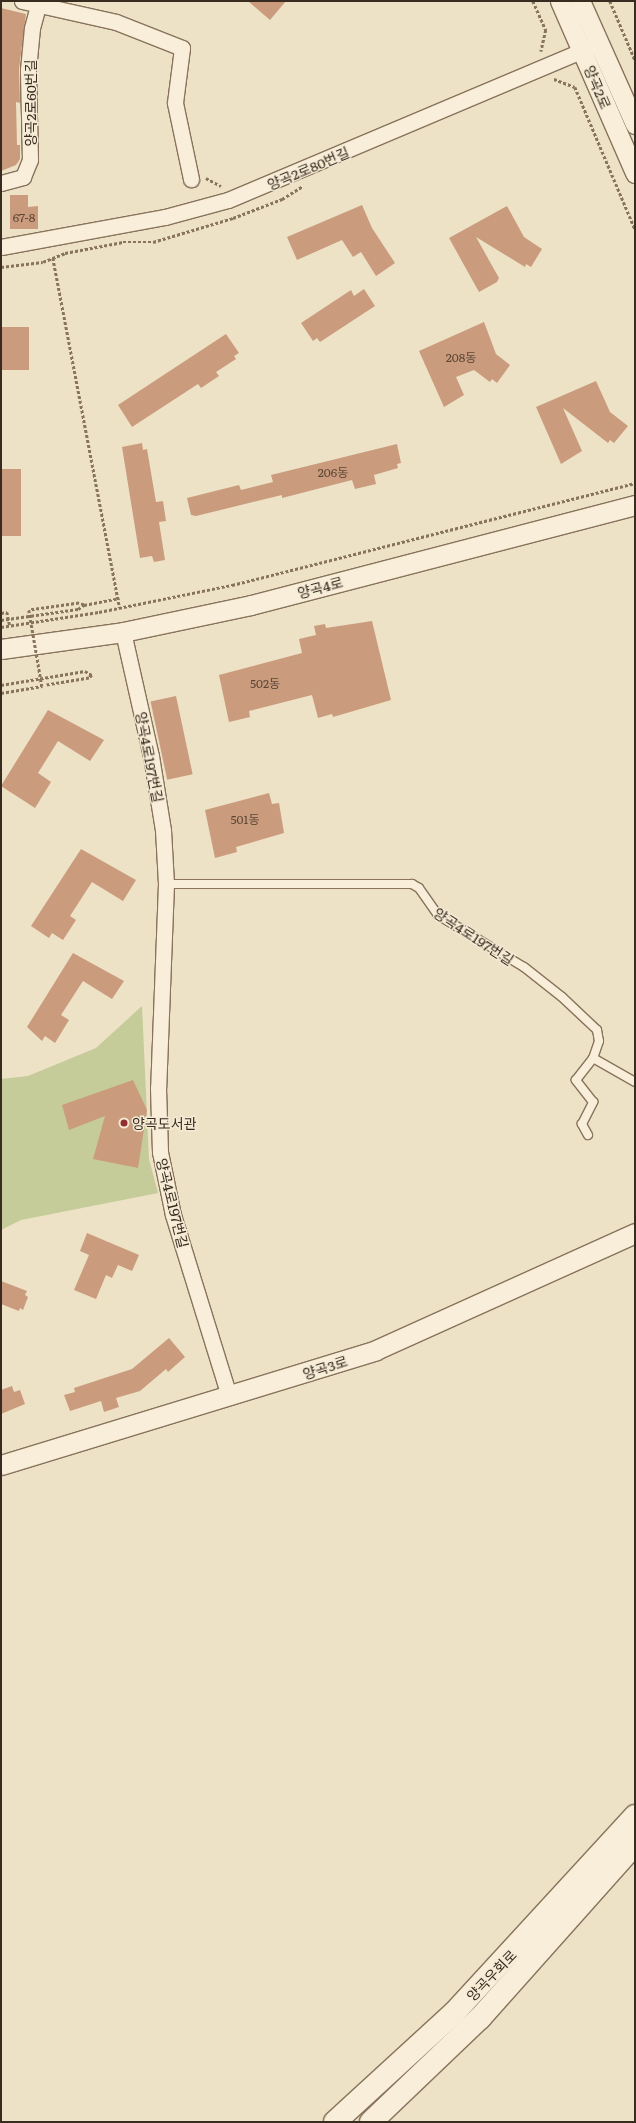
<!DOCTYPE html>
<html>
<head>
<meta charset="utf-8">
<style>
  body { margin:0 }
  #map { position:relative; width:636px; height:2123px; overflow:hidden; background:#ede1c6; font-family:Literata,"Noto Sans KR",serif }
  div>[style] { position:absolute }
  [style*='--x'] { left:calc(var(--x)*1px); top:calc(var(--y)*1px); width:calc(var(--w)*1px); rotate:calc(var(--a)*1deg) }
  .green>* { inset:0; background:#c6cb9a }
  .building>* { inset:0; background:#ca9c7d; transform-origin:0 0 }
  .path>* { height:2.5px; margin-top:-1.25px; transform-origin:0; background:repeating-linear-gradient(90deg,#88735c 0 3px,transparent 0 5px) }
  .roads { filter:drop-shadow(1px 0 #88735c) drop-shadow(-1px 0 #88735c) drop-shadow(0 1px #88735c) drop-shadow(0 -1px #88735c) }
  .service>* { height:8px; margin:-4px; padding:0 4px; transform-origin:4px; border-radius:4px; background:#f8eed9 }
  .minor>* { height:15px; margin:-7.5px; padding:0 7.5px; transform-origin:7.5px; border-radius:7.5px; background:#f8eed9 }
  .tertiary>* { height:19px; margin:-9.5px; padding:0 9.5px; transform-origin:9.5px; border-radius:9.5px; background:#f8eed9 }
  .secondary>* { height:22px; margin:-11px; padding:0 11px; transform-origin:11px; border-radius:11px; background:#f8eed9 }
  .path-bridge>* { height:2.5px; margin-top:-1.25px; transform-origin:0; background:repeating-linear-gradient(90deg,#88735c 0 3px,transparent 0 5px) }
  .dots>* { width:11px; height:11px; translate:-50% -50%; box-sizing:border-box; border:2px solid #f5ebd5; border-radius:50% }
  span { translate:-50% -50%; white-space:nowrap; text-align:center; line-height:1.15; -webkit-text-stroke:3px #f5ebd5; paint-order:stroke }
  .number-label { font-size:12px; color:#5c4736 }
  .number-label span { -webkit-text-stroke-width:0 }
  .street-label { font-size:14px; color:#382b1f }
  .poi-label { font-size:14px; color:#382b1f }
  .left { translate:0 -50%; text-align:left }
  .frame { position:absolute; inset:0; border:2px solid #382b1f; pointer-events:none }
</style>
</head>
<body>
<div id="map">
  <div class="green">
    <i style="clip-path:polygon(142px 1006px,149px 1159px,158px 1193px,21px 1220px,1px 1230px,1px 1079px,28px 1076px,96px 1048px)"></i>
  </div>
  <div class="building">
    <i style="clip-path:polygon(248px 1px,286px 1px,270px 20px)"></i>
    <i style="clip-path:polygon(1px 8px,26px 14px,19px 69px,20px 103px,16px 102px,17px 145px,20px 145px,20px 159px,16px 165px,1px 171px)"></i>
    <i style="clip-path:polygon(10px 195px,28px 195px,28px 207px,38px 206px,38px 229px,10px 229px)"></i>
    <i style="clip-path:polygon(362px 205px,372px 228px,395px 263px,376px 276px,361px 252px,353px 257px,342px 240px,297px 260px,287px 237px)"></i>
    <i style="clip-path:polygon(507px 206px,524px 237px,542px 249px,531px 267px,526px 264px,525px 267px,476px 237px,499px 278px,497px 282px,479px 292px,449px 238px)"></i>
    <i style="clip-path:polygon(364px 289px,375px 306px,320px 342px,317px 338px,313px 341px,301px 323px,351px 290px,354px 296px)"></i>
    <i style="clip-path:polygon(484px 322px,496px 354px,510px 365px,497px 383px,492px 379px,490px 382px,474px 370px,456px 377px,464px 395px,444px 407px,419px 351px)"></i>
    <i style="left:1px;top:327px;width:28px;height:43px"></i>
    <i style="clip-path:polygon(226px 334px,239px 353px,234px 356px,236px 359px,216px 372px,219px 376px,201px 388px,198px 384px,132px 427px,118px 405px)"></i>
    <i style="clip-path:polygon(596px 381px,610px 412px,628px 426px,614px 443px,610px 440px,608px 443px,563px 408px,582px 451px,561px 464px,536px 407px)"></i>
    <i style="clip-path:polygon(142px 443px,143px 450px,147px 449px,156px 502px,163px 501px,166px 521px,159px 522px,165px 560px,154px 562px,152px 556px,140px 558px,122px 447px)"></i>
    <i style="clip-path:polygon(397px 444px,401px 463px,397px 464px,398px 468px,374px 475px,376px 484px,355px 489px,352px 480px,282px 498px,282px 495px,196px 516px,191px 515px,187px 498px,239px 485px,241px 490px,273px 482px,271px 475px)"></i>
    <i style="left:1px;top:469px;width:20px;height:67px"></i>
    <i style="clip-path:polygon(372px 621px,391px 700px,333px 717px,332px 714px,318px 718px,312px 695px,249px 711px,250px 717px,229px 722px,219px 675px,302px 653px,299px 639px,316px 635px,314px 626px,325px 624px,326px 628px)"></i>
    <i style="left:176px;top:696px;width:80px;height:26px;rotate:78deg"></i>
    <i style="clip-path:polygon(48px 710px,104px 740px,90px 761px,58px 741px,38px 773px,51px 782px,35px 808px,1px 786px)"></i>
    <i style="clip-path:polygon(269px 793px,272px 804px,279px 803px,284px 833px,236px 847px,237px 852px,215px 858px,205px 810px)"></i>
    <i style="clip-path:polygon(81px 849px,136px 880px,123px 901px,92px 882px,70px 916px,76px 920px,63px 940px,52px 933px,49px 938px,31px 926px)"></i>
    <i style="clip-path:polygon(73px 953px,124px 981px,112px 999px,83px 981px,61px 1015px,69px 1020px,55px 1043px,45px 1036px,42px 1041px,27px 1027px)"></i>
    <i style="clip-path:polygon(133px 1080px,147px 1110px,138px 1168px,93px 1159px,105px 1116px,69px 1130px,62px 1105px)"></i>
    <i style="clip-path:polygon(87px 1233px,139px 1255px,132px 1271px,118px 1265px,112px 1278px,106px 1275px,96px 1299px,74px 1290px,89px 1255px,80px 1251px)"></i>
    <i style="clip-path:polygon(1px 1281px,27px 1291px,25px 1295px,28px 1297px,23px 1310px,20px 1308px,19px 1311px,1px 1304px)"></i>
    <i style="clip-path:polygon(169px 1338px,185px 1357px,168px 1372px,166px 1369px,140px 1391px,116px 1398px,119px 1407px,104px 1412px,101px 1401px,70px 1411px,64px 1395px,75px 1392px,74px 1388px,132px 1369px)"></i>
    <i style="clip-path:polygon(12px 1386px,14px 1392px,20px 1390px,25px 1404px,1px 1414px,1px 1390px)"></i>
  </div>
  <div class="path">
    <i style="--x:533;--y:1;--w:32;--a:66"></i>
    <i style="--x:546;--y:30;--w:22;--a:103"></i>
    <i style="--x:610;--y:1;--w:64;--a:67"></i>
    <i style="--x:554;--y:79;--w:22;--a:21"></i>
    <i style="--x:575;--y:87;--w:154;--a:67.1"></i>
    <i style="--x:206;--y:178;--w:17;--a:28"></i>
    <i style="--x:53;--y:258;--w:356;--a:79.2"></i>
    <i style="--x:1;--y:267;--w:42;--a:-6.8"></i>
    <i style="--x:43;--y:262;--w:24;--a:-22"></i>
    <i style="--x:65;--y:253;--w:59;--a:-10.7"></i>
    <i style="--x:123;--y:242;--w:30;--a:0"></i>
    <i style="--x:153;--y:242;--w:84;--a:-16.7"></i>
    <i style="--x:233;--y:218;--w:53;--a:-21.2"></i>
    <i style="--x:282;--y:199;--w:25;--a:-32"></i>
    <i style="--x:84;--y:605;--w:36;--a:-11"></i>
    <i style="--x:1;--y:613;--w:6;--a:-9"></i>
    <i style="--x:7;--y:612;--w:14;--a:78"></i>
    <i style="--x:1;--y:627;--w:99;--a:-8.7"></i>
    <i style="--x:99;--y:612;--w:136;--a:-11.5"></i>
    <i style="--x:232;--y:585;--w:416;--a:-14.2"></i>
    <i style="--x:1;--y:685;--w:85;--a:-9.5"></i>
    <i style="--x:85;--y:671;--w:8;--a:30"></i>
    <i style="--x:92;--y:675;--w:4;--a:135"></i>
    <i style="--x:89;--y:678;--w:43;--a:170.5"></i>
    <i style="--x:1;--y:693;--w:42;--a:-9.7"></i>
  </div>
  <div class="roads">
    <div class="service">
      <i style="--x:166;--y:884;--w:246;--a:0"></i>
      <i style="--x:412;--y:884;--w:8;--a:30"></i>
      <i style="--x:419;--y:888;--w:33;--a:55"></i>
      <i style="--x:438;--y:915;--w:100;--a:31.2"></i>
      <i style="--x:524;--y:967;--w:48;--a:38.3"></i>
      <i style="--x:562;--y:997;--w:48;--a:43.3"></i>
      <i style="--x:597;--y:1030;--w:11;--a:80"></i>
      <i style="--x:599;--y:1041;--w:18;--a:109"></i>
      <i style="--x:593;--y:1058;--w:48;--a:29.7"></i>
      <i style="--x:588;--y:1135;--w:13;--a:-119"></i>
      <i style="--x:582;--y:1124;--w:25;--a:-63"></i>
      <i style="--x:593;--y:1102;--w:28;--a:-128"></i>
      <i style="--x:576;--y:1080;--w:28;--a:-52"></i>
    </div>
    <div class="minor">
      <i style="--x:22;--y:1;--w:96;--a:12.6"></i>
      <i style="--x:116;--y:22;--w:71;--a:21.5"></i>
      <i style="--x:182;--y:48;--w:55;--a:97.3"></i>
      <i style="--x:175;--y:103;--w:78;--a:78.1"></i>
      <i style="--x:1;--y:183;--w:23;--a:-15"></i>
      <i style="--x:23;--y:177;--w:18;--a:-68"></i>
      <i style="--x:30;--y:160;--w:90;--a:-91.3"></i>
      <i style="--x:28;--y:70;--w:42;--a:-84.6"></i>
      <i style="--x:32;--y:28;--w:28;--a:-75"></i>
      <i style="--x:1;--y:247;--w:167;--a:-10.4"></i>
      <i style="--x:165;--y:217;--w:65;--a:-15.1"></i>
      <i style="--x:228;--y:200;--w:395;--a:-22.9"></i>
      <i style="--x:123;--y:632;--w:127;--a:77.3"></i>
      <i style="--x:151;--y:756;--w:75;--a:80.8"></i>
      <i style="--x:163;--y:830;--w:54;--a:86.8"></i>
      <i style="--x:166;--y:884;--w:204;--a:92.2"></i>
      <i style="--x:158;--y:1088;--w:64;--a:88.2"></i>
      <i style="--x:160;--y:1152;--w:64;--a:78.3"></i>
      <i style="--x:173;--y:1215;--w:189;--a:72.8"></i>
    </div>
    <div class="tertiary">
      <i style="--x:560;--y:1;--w:188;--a:66.4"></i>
      <i style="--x:580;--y:1;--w:135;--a:65.9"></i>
      <i style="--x:1;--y:649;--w:123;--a:-7.9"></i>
      <i style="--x:123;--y:632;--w:131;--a:-11.9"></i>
      <i style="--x:251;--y:605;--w:397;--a:-14.6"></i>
      <i style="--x:1;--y:1465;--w:392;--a:-17"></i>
      <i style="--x:376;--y:1350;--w:284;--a:-24.3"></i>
    </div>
    <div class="secondary">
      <i style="--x:335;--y:2122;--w:160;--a:-42.5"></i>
      <i style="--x:453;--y:2014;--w:269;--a:-47.4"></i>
      <i style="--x:371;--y:2122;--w:151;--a:-43.7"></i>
      <i style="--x:480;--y:2018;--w:233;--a:-48.3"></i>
    </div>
  </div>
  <div class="path-bridge">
    <i style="--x:1;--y:620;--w:78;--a:-8.1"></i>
    <i style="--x:78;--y:609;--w:7;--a:-34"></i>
    <i style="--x:84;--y:605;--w:5;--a:-158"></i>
    <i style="--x:79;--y:603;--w:50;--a:172"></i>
    <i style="--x:29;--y:610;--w:77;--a:80.3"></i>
  </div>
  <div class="dots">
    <i style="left:124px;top:1123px;background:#952e30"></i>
  </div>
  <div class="number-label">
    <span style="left:24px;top:218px">67-8</span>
    <span style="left:461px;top:358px">208동</span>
    <span style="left:333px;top:473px">206동</span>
    <span style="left:265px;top:684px">502동</span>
    <span style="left:245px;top:820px">501동</span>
  </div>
  <div class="street-label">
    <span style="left:598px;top:87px;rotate:67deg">양곡2로</span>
    <span style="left:30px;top:103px;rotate:-90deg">양곡2로60번길</span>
    <span style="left:308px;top:168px;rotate:-23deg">양곡2로80번길</span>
    <span style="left:320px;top:587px;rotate:-15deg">양곡4로</span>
    <span style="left:150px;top:757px;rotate:79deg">양곡4로197번길</span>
    <span style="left:474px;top:936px;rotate:33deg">양곡4로197번길</span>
    <span style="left:173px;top:1203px;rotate:76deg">양곡4로197번길</span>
    <span style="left:325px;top:1367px;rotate:-18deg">양곡3로</span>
    <span style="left:491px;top:1975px;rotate:-46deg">양곡우회로</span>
  </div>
  <div class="poi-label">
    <span class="left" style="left:132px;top:1123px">양곡도서관</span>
  </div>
  <div class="frame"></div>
</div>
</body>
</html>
